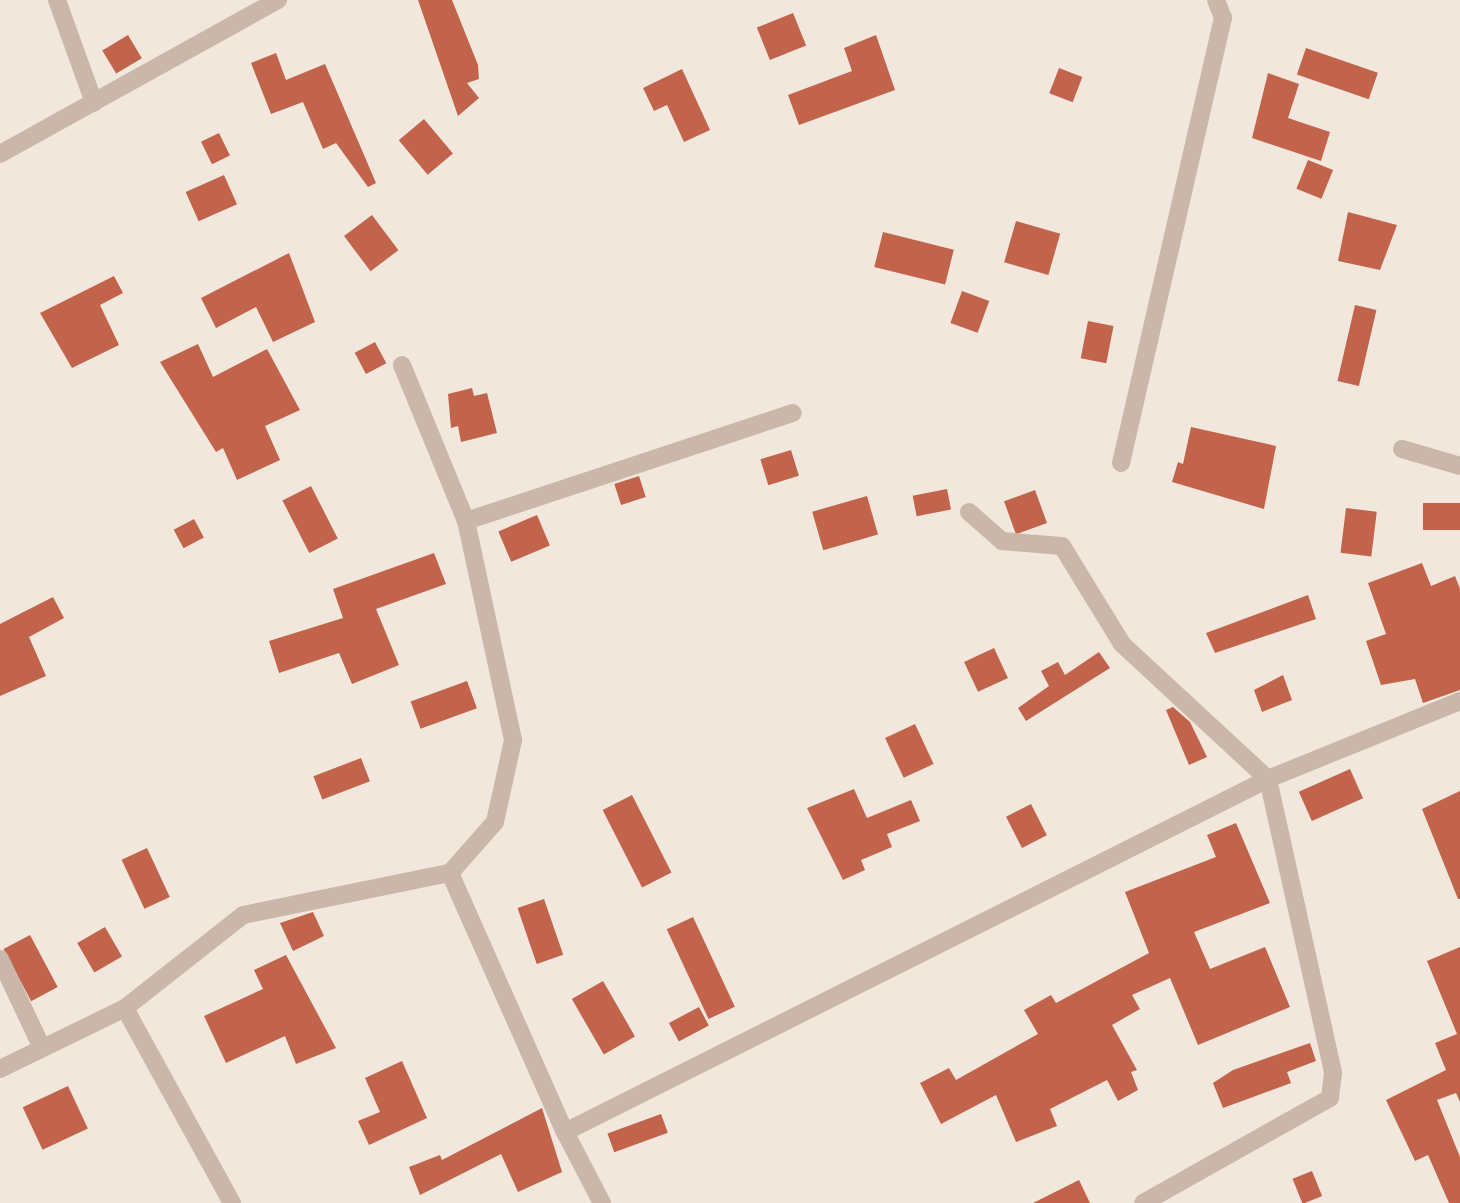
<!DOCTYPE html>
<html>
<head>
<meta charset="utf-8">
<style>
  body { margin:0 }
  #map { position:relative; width:1460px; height:1203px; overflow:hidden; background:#f2e7dd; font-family:Signika,sans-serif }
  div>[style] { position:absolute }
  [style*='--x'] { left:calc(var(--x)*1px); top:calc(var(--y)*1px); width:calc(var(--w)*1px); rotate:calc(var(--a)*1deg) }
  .building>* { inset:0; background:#c2634b; transform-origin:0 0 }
  .street>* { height:18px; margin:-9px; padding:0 9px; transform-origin:9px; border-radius:9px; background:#cab7a9 }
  span { translate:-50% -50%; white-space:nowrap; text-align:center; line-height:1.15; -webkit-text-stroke:7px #f9f2ea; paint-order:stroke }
</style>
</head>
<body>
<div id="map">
  <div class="building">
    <i style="clip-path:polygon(418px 0,452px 0,478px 65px,479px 79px,467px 83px,479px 98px,458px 116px)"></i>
    <i style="left:793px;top:13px;width:35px;height:39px;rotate:68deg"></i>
    <i style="left:128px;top:35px;width:27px;height:30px;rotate:59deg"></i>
    <i style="clip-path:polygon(876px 35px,895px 90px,799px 125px,788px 95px,852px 71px,844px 48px)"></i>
    <i style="left:1306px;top:48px;width:76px;height:28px;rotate:19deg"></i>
    <i style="clip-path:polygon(276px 53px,286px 80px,325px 64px,376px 183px,368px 187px,336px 143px,323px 149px,303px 102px,271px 114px,251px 63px)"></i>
    <i style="left:1059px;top:68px;width:25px;height:27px;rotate:21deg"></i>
    <i style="clip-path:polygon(682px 69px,710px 130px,684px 142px,667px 105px,654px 111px,643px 88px)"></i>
    <i style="clip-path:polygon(1268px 73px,1299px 84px,1288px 118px,1330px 132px,1321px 161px,1252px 138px)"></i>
    <i style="left:424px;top:119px;width:45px;height:33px;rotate:50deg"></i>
    <i style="left:219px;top:133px;width:25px;height:20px;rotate:64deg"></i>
    <i style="left:1308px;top:160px;width:27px;height:31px;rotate:22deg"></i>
    <i style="left:224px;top:175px;width:32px;height:42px;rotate:66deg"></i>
    <i style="clip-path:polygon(1348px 212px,1397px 225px,1380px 270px,1338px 261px)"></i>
    <i style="left:372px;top:215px;width:44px;height:35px;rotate:53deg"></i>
    <i style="left:1016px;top:221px;width:46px;height:43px;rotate:16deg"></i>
    <i style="left:883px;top:232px;width:73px;height:36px;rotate:14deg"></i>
    <i style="clip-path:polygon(289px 253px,315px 322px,273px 342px,256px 307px,216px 328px,201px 298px)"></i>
    <i style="clip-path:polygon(114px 276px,123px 293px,100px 305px,119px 345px,72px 368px,40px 313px)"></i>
    <i style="left:962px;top:291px;width:29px;height:34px;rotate:20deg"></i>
    <i style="left:1355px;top:305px;width:22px;height:78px;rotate:13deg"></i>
    <i style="left:1088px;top:321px;width:26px;height:38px;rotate:11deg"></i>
    <i style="left:375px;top:342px;width:24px;height:23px;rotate:62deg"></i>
    <i style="clip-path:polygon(198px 344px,213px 377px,267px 349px,300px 410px,265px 426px,280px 460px,237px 480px,223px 448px,216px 452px,160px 362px)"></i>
    <i style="clip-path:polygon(472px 388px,474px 396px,487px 393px,497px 433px,461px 442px,458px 426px,451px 428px,448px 394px)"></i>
    <i style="clip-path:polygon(1191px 427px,1276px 446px,1264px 509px,1172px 482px,1178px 462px,1183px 464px)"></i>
    <i style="left:791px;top:450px;width:27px;height:32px;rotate:73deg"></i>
    <i style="left:639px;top:476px;width:22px;height:26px;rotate:72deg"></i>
    <i style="left:311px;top:486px;width:59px;height:32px;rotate:63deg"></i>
    <i style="left:947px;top:489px;width:21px;height:35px;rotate:79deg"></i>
    <i style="left:1035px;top:490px;width:35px;height:33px;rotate:70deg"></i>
    <i style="left:867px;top:496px;width:40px;height:57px;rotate:74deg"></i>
    <i style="left:1460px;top:503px;width:27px;height:37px;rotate:90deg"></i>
    <i style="left:1346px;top:508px;width:31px;height:45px;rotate:7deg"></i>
    <i style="left:537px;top:515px;width:33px;height:42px;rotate:67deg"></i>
    <i style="left:194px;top:519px;width:21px;height:23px;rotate:62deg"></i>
    <i style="clip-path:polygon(434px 553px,446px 584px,376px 609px,399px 665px,352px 684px,339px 653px,279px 673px,269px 641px,343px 618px,333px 589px)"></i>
    <i style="clip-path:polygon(1422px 563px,1431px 586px,1455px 576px,1460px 589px,1460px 690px,1423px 703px,1415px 679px,1381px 685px,1366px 641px,1386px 634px,1368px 583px)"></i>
    <i style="clip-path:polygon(1308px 595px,1316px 619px,1215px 653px,1206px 633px)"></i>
    <i style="clip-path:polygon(53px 597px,64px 618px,29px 637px,46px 676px,0 696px,0 624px)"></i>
    <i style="left:994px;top:648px;width:33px;height:33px;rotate:65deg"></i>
    <i style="clip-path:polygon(1099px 652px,1110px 668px,1026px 721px,1018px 708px,1049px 686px,1041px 671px,1058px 662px,1065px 675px)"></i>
    <i style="clip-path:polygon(1283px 675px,1292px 700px,1262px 712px,1254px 690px)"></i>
    <i style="left:467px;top:681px;width:29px;height:60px;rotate:70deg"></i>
    <i style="clip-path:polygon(1173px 707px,1190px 722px,1207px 757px,1189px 765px,1166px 710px)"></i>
    <i style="left:915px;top:724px;width:44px;height:33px;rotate:65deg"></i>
    <i style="left:361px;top:758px;width:25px;height:51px;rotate:69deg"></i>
    <i style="left:1350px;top:769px;width:32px;height:56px;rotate:66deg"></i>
    <i style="clip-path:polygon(854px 789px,867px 818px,911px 800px,920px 821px,887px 834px,892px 847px,861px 860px,865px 870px,843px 880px,807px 808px)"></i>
    <i style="clip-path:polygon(1460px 791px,1460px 899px,1458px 899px,1422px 809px)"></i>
    <i style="left:632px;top:795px;width:87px;height:33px;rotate:63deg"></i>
    <i style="left:1031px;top:804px;width:35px;height:28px;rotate:63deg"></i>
    <i style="clip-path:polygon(1236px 823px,1270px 903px,1194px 932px,1210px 969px,1265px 947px,1290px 1007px,1198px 1045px,1170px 978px,1132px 995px,1140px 1009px,1112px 1025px,1137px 1070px,1131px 1072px,1138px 1090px,1118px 1101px,1107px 1080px,1050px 1109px,1057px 1126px,1016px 1142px,996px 1095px,941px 1124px,920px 1083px,949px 1068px,956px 1080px,1038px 1034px,1024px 1010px,1051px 995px,1056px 1003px,1149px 953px,1125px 892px,1216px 857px,1207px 835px)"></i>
    <i style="left:147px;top:848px;width:54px;height:28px;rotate:65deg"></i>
    <i style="left:544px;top:899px;width:59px;height:28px;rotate:71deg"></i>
    <i style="clip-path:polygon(313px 912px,324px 936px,293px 951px,280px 923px)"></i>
    <i style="left:693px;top:917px;width:99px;height:29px;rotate:65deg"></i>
    <i style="left:105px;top:927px;width:34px;height:32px;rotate:60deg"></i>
    <i style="left:30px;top:935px;width:59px;height:30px;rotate:62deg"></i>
    <i style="clip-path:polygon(1460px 947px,1460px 1102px,1456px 1093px,1437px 1100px,1460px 1157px,1460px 1203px,1449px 1203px,1428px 1155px,1415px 1161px,1386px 1100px,1446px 1070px,1435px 1043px,1457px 1034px,1427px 961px)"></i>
    <i style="clip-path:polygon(286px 955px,336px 1048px,296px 1064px,285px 1036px,226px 1063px,204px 1016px,263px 989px,254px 970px)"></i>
    <i style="left:603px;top:981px;width:64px;height:36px;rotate:60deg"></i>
    <i style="left:699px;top:1007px;width:21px;height:34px;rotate:62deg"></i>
    <i style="clip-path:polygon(1310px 1043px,1316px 1061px,1287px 1072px,1291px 1083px,1223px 1108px,1213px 1083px,1233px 1070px)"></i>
    <i style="clip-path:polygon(402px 1061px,427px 1118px,369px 1145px,358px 1121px,380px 1112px,365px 1078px)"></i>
    <i style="left:68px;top:1086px;width:47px;height:50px;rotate:65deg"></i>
    <i style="clip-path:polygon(542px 1108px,562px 1172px,518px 1192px,501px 1154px,420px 1195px,409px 1167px,440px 1155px,442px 1160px)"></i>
    <i style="left:661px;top:1114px;width:20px;height:57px;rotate:70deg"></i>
    <i style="left:1312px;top:1171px;width:27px;height:21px;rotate:68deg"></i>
    <i style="clip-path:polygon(1079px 1180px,1090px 1203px,1033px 1203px)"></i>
  </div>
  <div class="street">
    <i style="--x:57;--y:0;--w:109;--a:70.2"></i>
    <i style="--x:0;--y:154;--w:318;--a:-29"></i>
    <i style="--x:402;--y:365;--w:169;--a:67.7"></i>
    <i style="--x:1402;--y:449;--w:60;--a:16.3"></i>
    <i style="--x:1121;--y:463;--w:457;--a:-77.1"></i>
    <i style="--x:1223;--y:18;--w:19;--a:-111"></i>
    <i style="--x:969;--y:512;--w:44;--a:41.3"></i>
    <i style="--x:1002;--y:541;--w:60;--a:4.8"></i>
    <i style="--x:1062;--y:546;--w:115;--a:58.5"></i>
    <i style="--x:1122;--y:644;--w:199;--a:42.8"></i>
    <i style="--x:1268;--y:779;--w:301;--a:77.5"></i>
    <i style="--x:1333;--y:1073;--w:25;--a:97"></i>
    <i style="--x:1330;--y:1098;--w:214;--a:150.7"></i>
    <i style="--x:450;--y:873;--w:68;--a:-48.6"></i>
    <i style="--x:495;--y:822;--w:84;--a:-77.6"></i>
    <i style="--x:513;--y:740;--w:224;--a:-102.1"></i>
    <i style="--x:466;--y:521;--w:344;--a:-18.3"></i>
    <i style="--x:0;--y:959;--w:98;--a:64.7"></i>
    <i style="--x:0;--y:1069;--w:139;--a:-26"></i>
    <i style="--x:565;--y:1132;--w:80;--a:62.5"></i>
    <i style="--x:232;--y:1203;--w:222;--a:-118.8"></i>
    <i style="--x:125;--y:1008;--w:150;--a:-38.2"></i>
    <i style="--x:243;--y:915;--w:211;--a:-11.5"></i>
    <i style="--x:450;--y:873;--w:283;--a:66.1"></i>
    <i style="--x:565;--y:1132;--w:787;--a:-26.66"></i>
    <i style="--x:1268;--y:779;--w:207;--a:-22.1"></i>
  </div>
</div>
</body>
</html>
